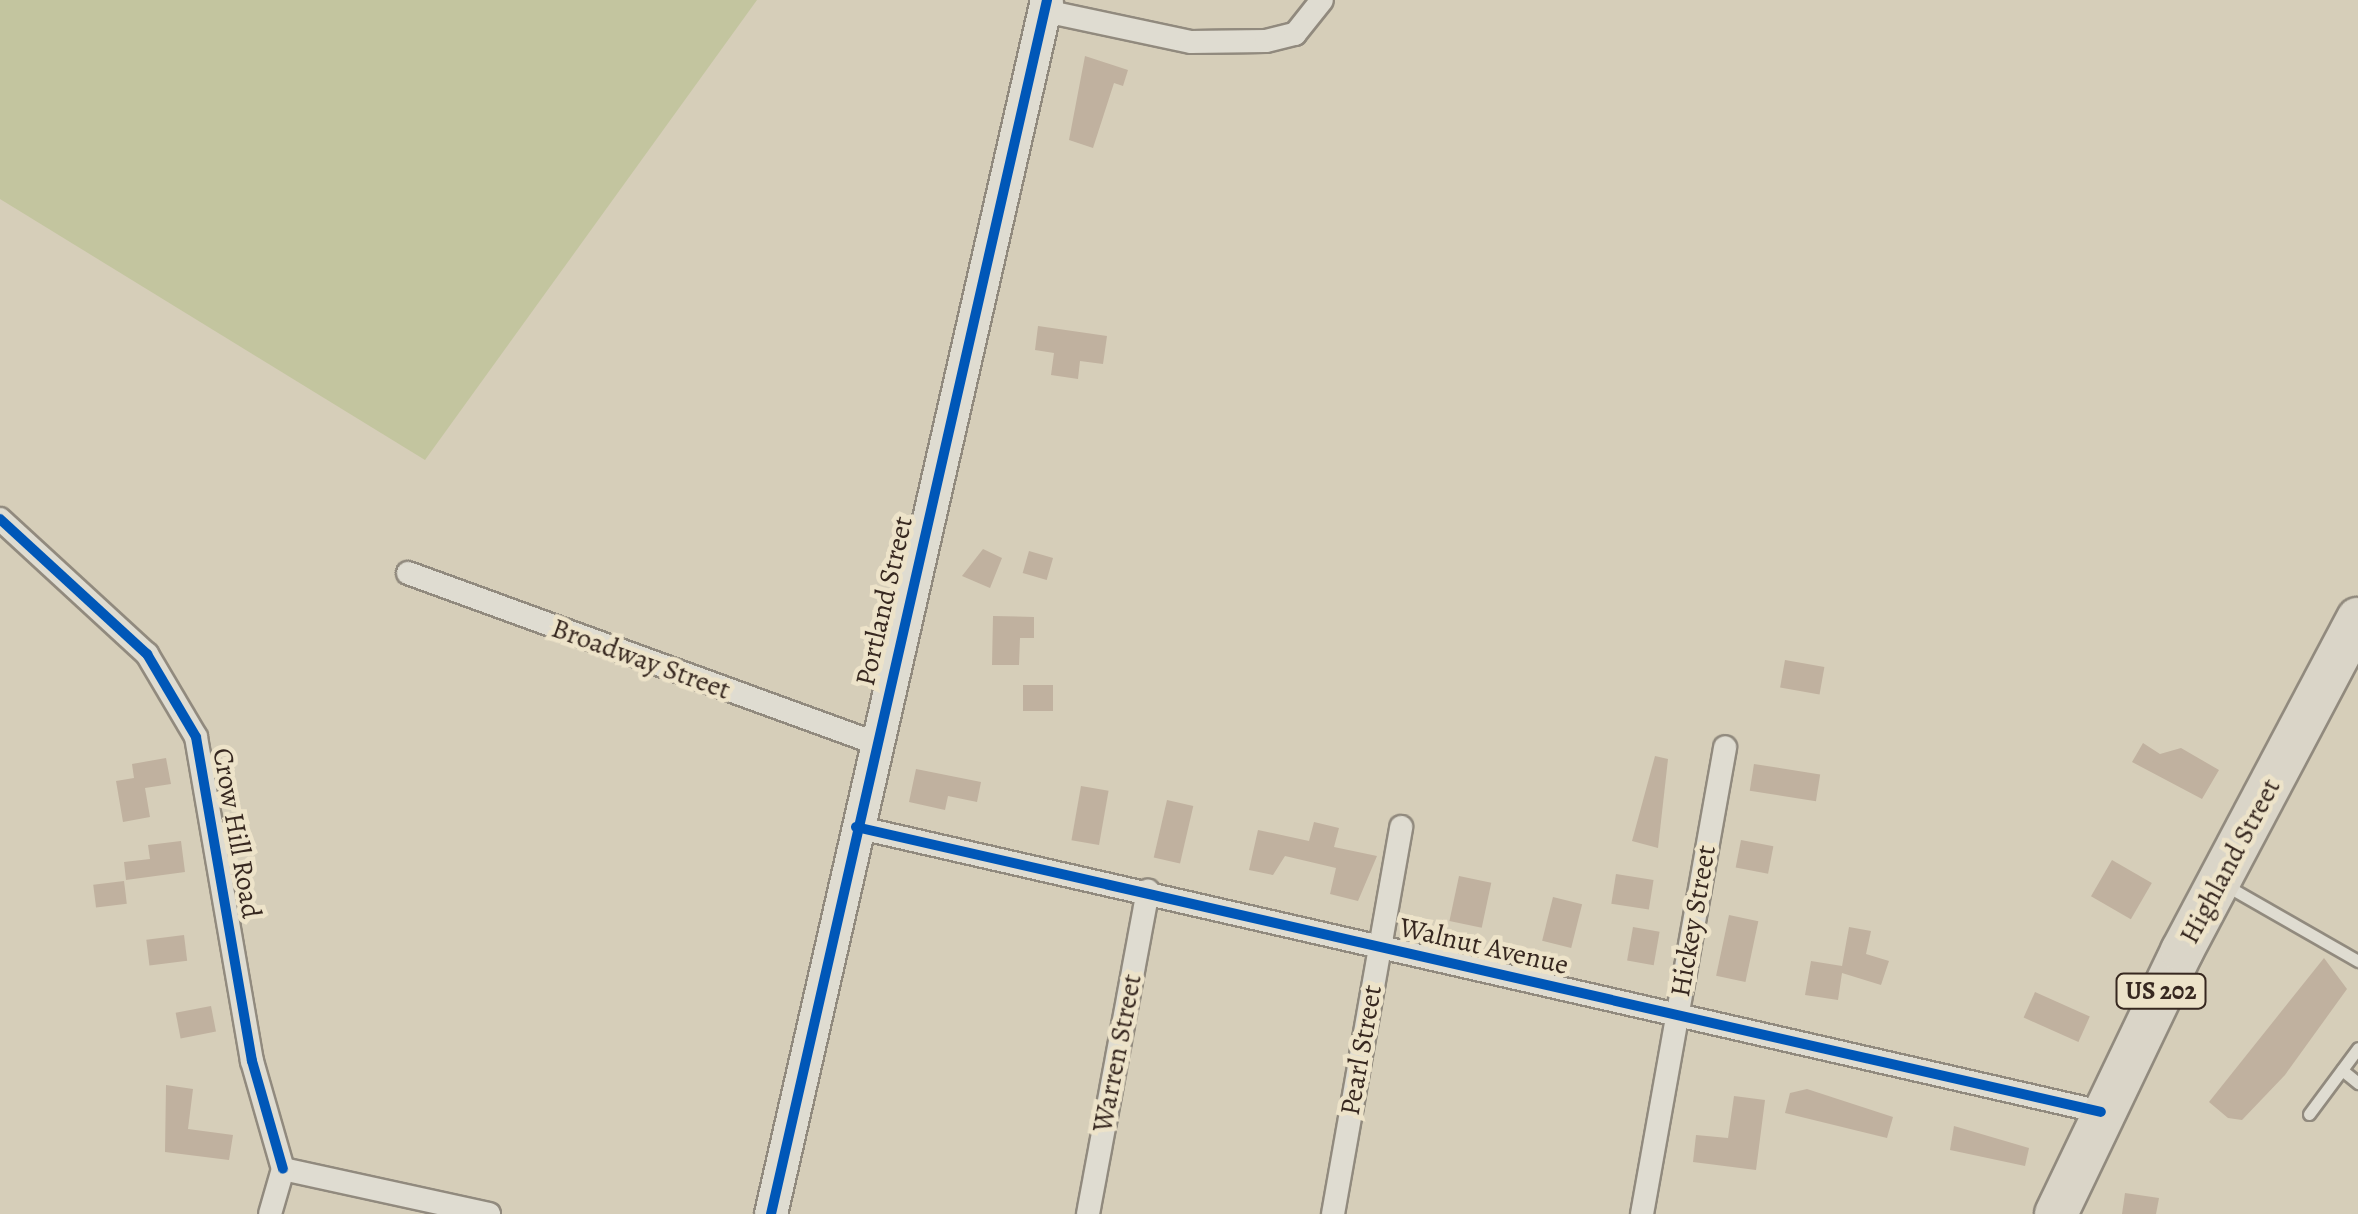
<!DOCTYPE html>
<html>
<head>
<meta charset="utf-8">
<style>
  body { margin:0 }
  #map { position:relative; width:2358px; height:1214px; overflow:hidden; background:#d6ceb9; font-family:Alegreya,serif }
  div>[style] { position:absolute }
  [style*='--x'] { left:calc(var(--x)*1px); top:calc(var(--y)*1px); width:calc(var(--w)*1px); rotate:calc(var(--a)*1deg) }
  .green>* { inset:0; background:#c3c59f }
  .building>* { inset:0; background:#c0b19f; transform-origin:0 0 }
  .roads { filter:drop-shadow(2px 0 #918a7e) drop-shadow(-2px 0 #918a7e) drop-shadow(0 2px #918a7e) drop-shadow(0 -2px #918a7e) }
  .lane>* { height:11px; margin:-5.5px; padding:0 5.5px; transform-origin:5.5px; border-radius:5.5px; background:#dfdcd1 }
  .street>* { height:22px; margin:-11px; padding:0 11px; transform-origin:11px; border-radius:11px; background:#dfdcd1 }
  .secondary>* { height:32px; margin:-16px; padding:0 16px; transform-origin:16px; border-radius:16px; background:#dfdcd1 }
  .highway>* { height:42px; margin:-21px; padding:0 21px; transform-origin:21px; border-radius:21px; background:#dad5c8 }
  .cycleway>* { height:10px; margin:-5px; padding:0 5px; transform-origin:5px; border-radius:5px; background:#0057b8 }
  span { translate:-50% -50%; white-space:nowrap; text-align:center; line-height:1.15; -webkit-text-stroke:9px #ede3c9; paint-order:stroke }
  .shield-label span { padding:2px 8px; background:#ede3c9; border:2px solid; border-radius:8px; -webkit-text-stroke-width:0 }
  .shield-label { font-size:25px; color:#372820; font-weight:700 }
  .street-label { font-size:28px; color:#372820 }
</style>
</head>
<body>
<div id="map">
  <div class="green">
    <i style="clip-path:polygon(0 0,757px 0,425px 460px,0 199px)"></i>
  </div>
  <div class="building">
    <i style="clip-path:polygon(1085px 56px,1128px 70px,1123px 86px,1114px 83px,1093px 148px,1069px 140px)"></i>
    <i style="clip-path:polygon(1038px 326px,1107px 336px,1103px 364px,1080px 361px,1078px 379px,1051px 375px,1054px 353px,1035px 350px)"></i>
    <i style="clip-path:polygon(983px 549px,1002px 558px,990px 588px,962px 576px)"></i>
    <i style="left:1029px;top:551px;width:25px;height:23px;rotate:16deg"></i>
    <i style="clip-path:polygon(993px 616px,1034px 617px,1034px 638px,1020px 638px,1019px 665px,992px 665px)"></i>
    <i style="left:1785px;top:660px;width:40px;height:28px;rotate:10deg"></i>
    <i style="left:1023px;top:685px;width:30px;height:26px"></i>
    <i style="clip-path:polygon(2143px 743px,2160px 754px,2181px 748px,2219px 770px,2202px 799px,2132px 762px)"></i>
    <i style="clip-path:polygon(1655px 756px,1668px 759px,1658px 848px,1632px 841px)"></i>
    <i style="clip-path:polygon(166px 758px,171px 784px,145px 788px,150px 817px,123px 822px,116px 781px,134px 778px,132px 764px)"></i>
    <i style="left:1754px;top:764px;width:67px;height:27px;rotate:9deg"></i>
    <i style="clip-path:polygon(916px 769px,981px 782px,977px 802px,948px 796px,945px 810px,909px 802px)"></i>
    <i style="left:1081px;top:786px;width:28px;height:55px;rotate:10deg"></i>
    <i style="left:1167px;top:800px;width:27px;height:59px;rotate:13deg"></i>
    <i style="clip-path:polygon(1314px 822px,1339px 828px,1334px 847px,1377px 856px,1358px 901px,1330px 894px,1336px 868px,1285px 856px,1273px 875px,1249px 870px,1258px 830px,1309px 841px)"></i>
    <i style="left:1741px;top:840px;width:33px;height:28px;rotate:11deg"></i>
    <i style="clip-path:polygon(181px 841px,185px 872px,126px 880px,124px 862px,150px 859px,148px 845px)"></i>
    <i style="left:2112px;top:860px;width:46px;height:42px;rotate:30deg"></i>
    <i style="left:1616px;top:874px;width:38px;height:30px;rotate:9deg"></i>
    <i style="left:1459px;top:876px;width:33px;height:46px;rotate:12deg"></i>
    <i style="left:124px;top:881px;width:23px;height:31px;rotate:83deg"></i>
    <i style="left:1553px;top:897px;width:30px;height:45px;rotate:14deg"></i>
    <i style="left:1729px;top:915px;width:30px;height:62px;rotate:12deg"></i>
    <i style="left:1633px;top:927px;width:27px;height:34px;rotate:10deg"></i>
    <i style="clip-path:polygon(1849px 927px,1871px 931px,1866px 954px,1889px 961px,1881px 985px,1842px 973px,1838px 1000px,1805px 995px,1811px 961px,1842px 966px)"></i>
    <i style="left:184px;top:935px;width:26px;height:38px;rotate:83deg"></i>
    <i style="clip-path:polygon(2324px 958px,2347px 989px,2285px 1075px,2242px 1120px,2228px 1118px,2209px 1102px)"></i>
    <i style="left:2035px;top:992px;width:60px;height:28px;rotate:24deg"></i>
    <i style="left:211px;top:1006px;width:26px;height:36px;rotate:79deg"></i>
    <i style="clip-path:polygon(166px 1085px,193px 1089px,188px 1129px,233px 1135px,229px 1160px,165px 1152px)"></i>
    <i style="clip-path:polygon(1807px 1089px,1893px 1117px,1887px 1138px,1785px 1113px,1790px 1093px)"></i>
    <i style="clip-path:polygon(1734px 1096px,1765px 1100px,1756px 1170px,1693px 1162px,1696px 1135px,1728px 1138px)"></i>
    <i style="clip-path:polygon(1954px 1126px,2029px 1148px,2025px 1166px,1950px 1150px)"></i>
    <i style="clip-path:polygon(2125px 1193px,2159px 1198px,2156px 1214px,2122px 1214px)"></i>
  </div>
  <div class="roads">
    <div class="lane">
      <i style="--x:2227;--y:886;--w:151;--a:29.8"></i>
      <i style="--x:2342;--y:1070;--w:21;--a:39"></i>
      <i style="--x:2309;--y:1114;--w:82;--a:-53.4"></i>
    </div>
    <div class="street">
      <i style="--x:1045;--y:11;--w:149;--a:12"></i>
      <i style="--x:1191;--y:42;--w:75;--a:-0.8"></i>
      <i style="--x:1266;--y:41;--w:30;--a:-14"></i>
      <i style="--x:1295;--y:34;--w:43;--a:-51.5"></i>
      <i style="--x:0;--y:519;--w:200;--a:42.6"></i>
      <i style="--x:147;--y:654;--w:96;--a:59.4"></i>
      <i style="--x:196;--y:737;--w:329;--a:80.2"></i>
      <i style="--x:252;--y:1061;--w:112;--a:74"></i>
      <i style="--x:408;--y:573;--w:497;--a:20"></i>
      <i style="--x:856;--y:827;--w:1277;--a:12.89"></i>
      <i style="--x:283;--y:1169;--w:211;--a:12.3"></i>
      <i style="--x:270;--y:1214;--w:47;--a:-73.9"></i>
      <i style="--x:1088;--y:1214;--w:329;--a:-79.5"></i>
      <i style="--x:1333;--y:1214;--w:393;--a:-80"></i>
      <i style="--x:1642;--y:1214;--w:474;--a:-79.9"></i>
    </div>
    <div class="secondary">
      <i style="--x:771;--y:1214;--w:1245;--a:-77.19"></i>
    </div>
    <div class="highway">
      <i style="--x:2056;--y:1214;--w:292;--a:-64.4"></i>
      <i style="--x:2182;--y:951;--w:376;--a:-62.1"></i>
    </div>
  </div>
  <div class="cycleway">
    <i style="--x:0;--y:519;--w:200;--a:42.6"></i>
    <i style="--x:147;--y:654;--w:96;--a:59.4"></i>
    <i style="--x:196;--y:737;--w:329;--a:80.2"></i>
    <i style="--x:252;--y:1061;--w:112;--a:74"></i>
    <i style="--x:856;--y:827;--w:1277;--a:12.89"></i>
    <i style="--x:771;--y:1214;--w:1245;--a:-77.19"></i>
  </div>
  <div class="shield-label">
    <span style="left:2161px;top:991px">US 202</span>
  </div>
  <div class="street-label">
    <span style="left:884px;top:601px;rotate:-77deg">Portland Street</span>
    <span style="left:641px;top:659px;rotate:20deg">Broadway Street</span>
    <span style="left:237px;top:833px;rotate:80deg">Crow Hill Road</span>
    <span style="left:2230px;top:861px;rotate:-62deg">Highland Street</span>
    <span style="left:1693px;top:921px;rotate:-80deg">Hickey Street</span>
    <span style="left:1484px;top:946px;rotate:13deg">Walnut Avenue</span>
    <span style="left:1361px;top:1050px;rotate:-80deg">Pearl Street</span>
    <span style="left:1117px;top:1053px;rotate:-79deg">Warren Street</span>
  </div>
</div>
</body>
</html>
